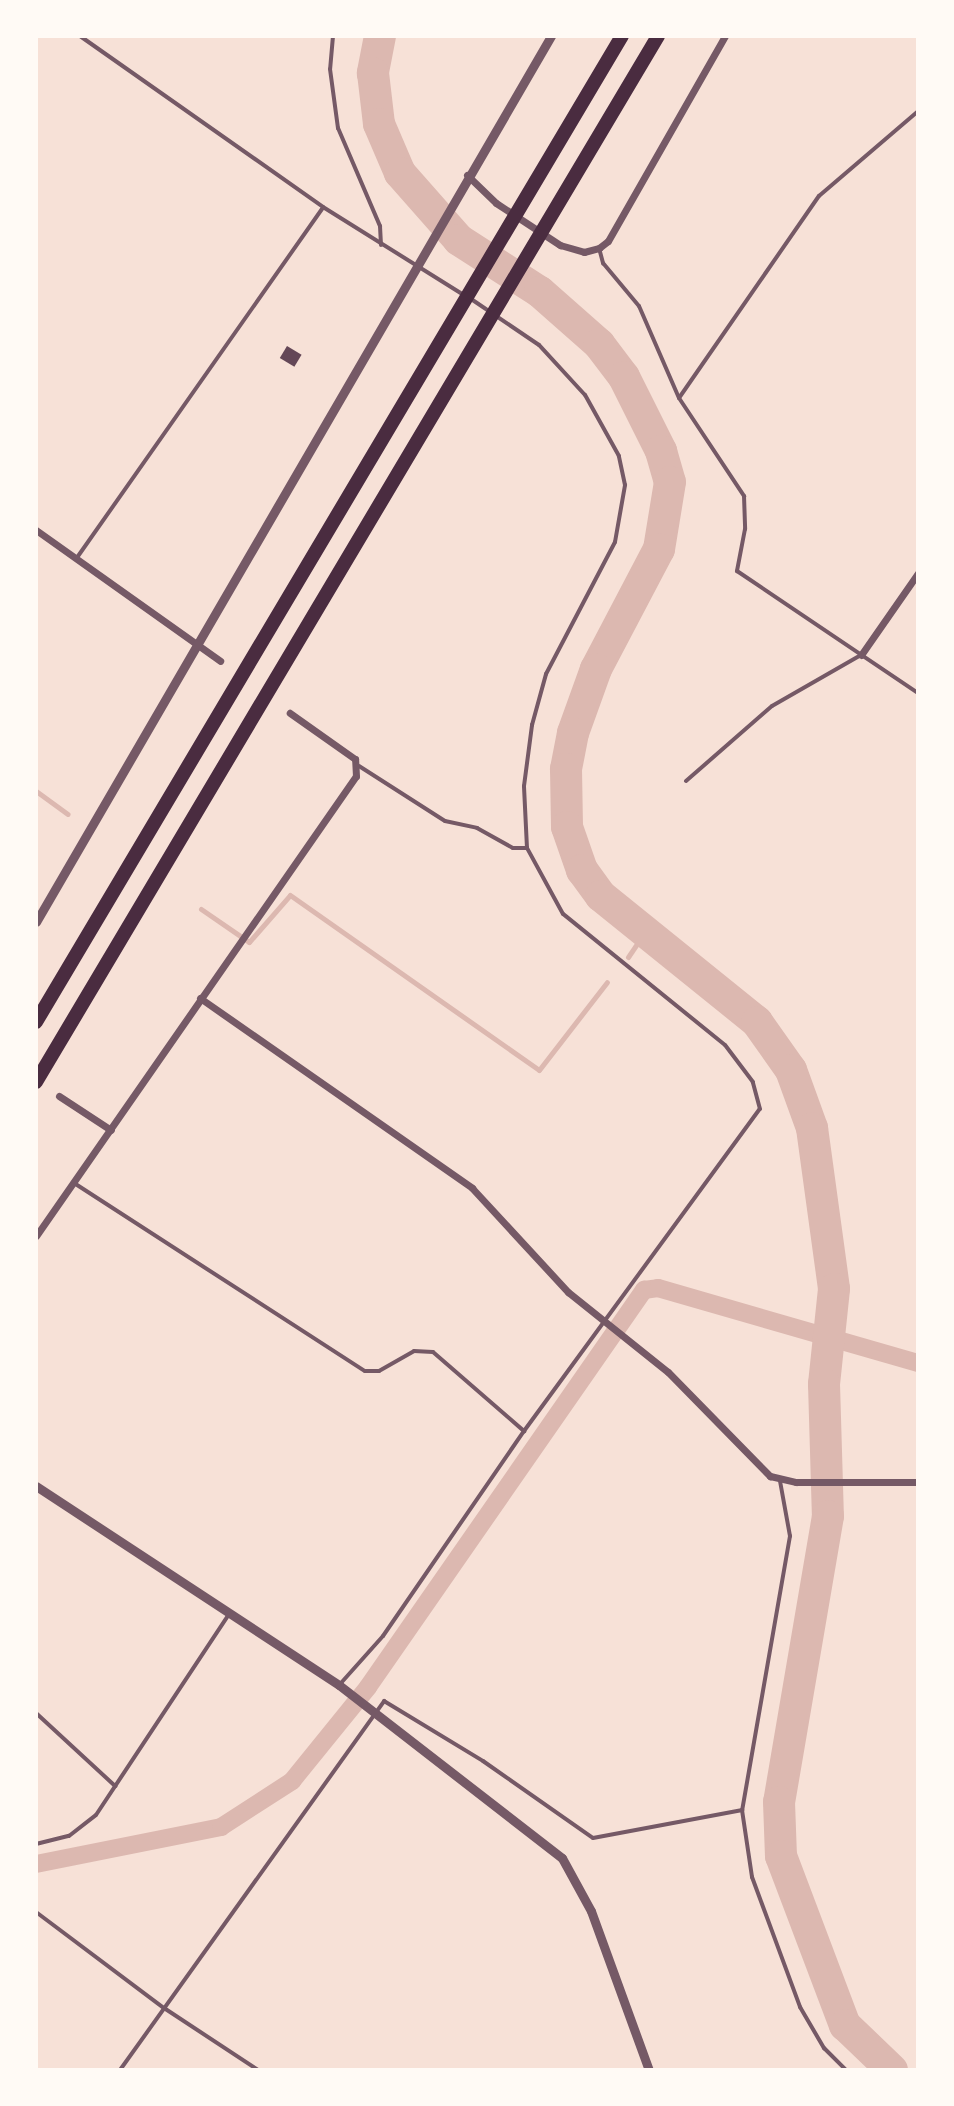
<!DOCTYPE html>
<html>
<head>
<meta charset="utf-8">
<style>
  body { margin:0 }
  #map { position:relative; width:954px; height:2106px; overflow:hidden; background:#f7e1d7; font-family:"Alegreya Sans",sans-serif }
  div>[style] { position:absolute }
  [style*='--x'] { left:calc(var(--x)*1px); top:calc(var(--y)*1px); width:calc(var(--w)*1px); rotate:calc(var(--a)*1deg) }
  .stream>* { height:5px; margin:-2.5px; padding:0 2.5px; transform-origin:2.5px; border-radius:2.5px; background:#dcb8b0 }
  .canal>* { height:18px; margin:-9px; padding:0 9px; transform-origin:9px; border-radius:9px; background:#dcb8b0 }
  .river>* { height:32px; margin:-16px; padding:0 16px; transform-origin:16px; border-radius:16px; background:#dcb8b0 }
  .building>* { inset:0; background:#644757; transform-origin:0 0 }
  .service>* { height:4px; margin:-2px; padding:0 2px; transform-origin:2px; border-radius:2px; background:#755966 }
  .minor>* { height:7px; margin:-3.5px; padding:0 3.5px; transform-origin:3.5px; border-radius:3.5px; background:#755966 }
  .tertiary>* { height:9px; margin:-4.5px; padding:0 4.5px; transform-origin:4.5px; border-radius:4.5px; background:#755966 }
  .motorway>* { height:14px; margin:-7px; padding:0 7px; transform-origin:7px; border-radius:7px; background:#4a2c40 }
  span { translate:-50% -50%; white-space:nowrap; text-align:center; line-height:1.15; -webkit-text-stroke:8px #fffaf5; paint-order:stroke }
  .frame { position:absolute; inset:0; border:38px solid #fffaf5; pointer-events:none }
</style>
</head>
<body>
<div id="map">
  <div class="stream">
    <i style="--x:36;--y:791;--w:39;--a:36"></i>
    <i style="--x:201;--y:909;--w:58;--a:34.5"></i>
    <i style="--x:249;--y:942;--w:62;--a:-48.9"></i>
    <i style="--x:290;--y:895;--w:304;--a:35.1"></i>
    <i style="--x:539;--y:1070;--w:111;--a:-52.3"></i>
    <i style="--x:628;--y:957;--w:34;--a:-56"></i>
  </div>
  <div class="canal">
    <i style="--x:36;--y:1864;--w:189;--a:-11.3"></i>
    <i style="--x:221;--y:1827;--w:85;--a:-32.9"></i>
    <i style="--x:292;--y:1781;--w:121;--a:-51"></i>
    <i style="--x:368;--y:1687;--w:484;--a:-55.2"></i>
    <i style="--x:644;--y:1290;--w:14;--a:-8"></i>
    <i style="--x:658;--y:1288;--w:271;--a:16.1"></i>
  </div>
  <div class="river">
    <i style="--x:380;--y:36;--w:38;--a:101"></i>
    <i style="--x:373;--y:73;--w:51;--a:83.3"></i>
    <i style="--x:379;--y:124;--w:53;--a:66.8"></i>
    <i style="--x:400;--y:173;--w:89;--a:48.6"></i>
    <i style="--x:459;--y:240;--w:96;--a:32.7"></i>
    <i style="--x:540;--y:292;--w:79;--a:41.4"></i>
    <i style="--x:599;--y:344;--w:41;--a:52.9"></i>
    <i style="--x:624;--y:377;--w:83;--a:63.4"></i>
    <i style="--x:661;--y:451;--w:32;--a:74"></i>
    <i style="--x:670;--y:482;--w:68;--a:99.3"></i>
    <i style="--x:659;--y:549;--w:136;--a:117.7"></i>
    <i style="--x:596;--y:669;--w:68;--a:109.8"></i>
    <i style="--x:573;--y:733;--w:37;--a:101"></i>
    <i style="--x:566;--y:769;--w:58;--a:89"></i>
    <i style="--x:567;--y:827;--w:46;--a:70.8"></i>
    <i style="--x:582;--y:870;--w:32;--a:54"></i>
    <i style="--x:601;--y:896;--w:201;--a:38.9"></i>
    <i style="--x:757;--y:1022;--w:59;--a:54.7"></i>
    <i style="--x:791;--y:1070;--w:62;--a:70.1"></i>
    <i style="--x:812;--y:1128;--w:162;--a:82.2"></i>
    <i style="--x:834;--y:1289;--w:96;--a:96"></i>
    <i style="--x:824;--y:1384;--w:132;--a:88.3"></i>
    <i style="--x:828;--y:1516;--w:290;--a:99.7"></i>
    <i style="--x:779;--y:1802;--w:54;--a:87.9"></i>
    <i style="--x:781;--y:1856;--w:181;--a:69.3"></i>
    <i style="--x:845;--y:2025;--w:65;--a:43.8"></i>
  </div>
  <div class="building">
    <i style="left:287px;top:346px;width:17px;height:14px;rotate:31deg"></i>
  </div>
  <div class="service">
    <i style="--x:80;--y:36;--w:297;--a:35.1"></i>
    <i style="--x:323;--y:207;--w:166;--a:32"></i>
    <i style="--x:333;--y:36;--w:33;--a:95"></i>
    <i style="--x:330;--y:69;--w:60;--a:82.3"></i>
    <i style="--x:338;--y:128;--w:107;--a:66.8"></i>
    <i style="--x:380;--y:226;--w:19;--a:87"></i>
    <i style="--x:599;--y:248;--w:16;--a:75"></i>
    <i style="--x:603;--y:263;--w:56;--a:50.1"></i>
    <i style="--x:639;--y:306;--w:100;--a:66.5"></i>
    <i style="--x:679;--y:398;--w:118;--a:56.4"></i>
    <i style="--x:744;--y:496;--w:33;--a:88"></i>
    <i style="--x:745;--y:529;--w:43;--a:100.8"></i>
    <i style="--x:737;--y:571;--w:218;--a:34"></i>
    <i style="--x:679;--y:398;--w:246;--a:-55.3"></i>
    <i style="--x:819;--y:196;--w:130;--a:-40.6"></i>
    <i style="--x:76;--y:559;--w:429;--a:-54.9"></i>
    <i style="--x:359;--y:766;--w:102;--a:32.6"></i>
    <i style="--x:445;--y:821;--w:33;--a:12"></i>
    <i style="--x:477;--y:828;--w:41;--a:29.1"></i>
    <i style="--x:513;--y:848;--w:14;--a:0"></i>
    <i style="--x:686;--y:781;--w:114;--a:-41.1"></i>
    <i style="--x:772;--y:706;--w:103;--a:-29.8"></i>
    <i style="--x:74;--y:1183;--w:346;--a:32.9"></i>
    <i style="--x:365;--y:1371;--w:14;--a:0"></i>
    <i style="--x:379;--y:1371;--w:40;--a:-29.7"></i>
    <i style="--x:414;--y:1351;--w:19;--a:3"></i>
    <i style="--x:433;--y:1352;--w:121;--a:41"></i>
    <i style="--x:780;--y:1481;--w:56;--a:79.7"></i>
    <i style="--x:790;--y:1536;--w:278;--a:99.9"></i>
    <i style="--x:742;--y:1810;--w:68;--a:81.5"></i>
    <i style="--x:752;--y:1877;--w:139;--a:69.7"></i>
    <i style="--x:800;--y:2007;--w:48;--a:59.7"></i>
    <i style="--x:824;--y:2048;--w:31;--a:45"></i>
    <i style="--x:341;--y:1683;--w:63;--a:-48.2"></i>
    <i style="--x:383;--y:1636;--w:249;--a:-55.5"></i>
    <i style="--x:524;--y:1431;--w:399;--a:-53.8"></i>
    <i style="--x:760;--y:1109;--w:28;--a:-105"></i>
    <i style="--x:753;--y:1082;--w:46;--a:-127.1"></i>
    <i style="--x:725;--y:1045;--w:208;--a:-141"></i>
    <i style="--x:563;--y:914;--w:75;--a:-118.6"></i>
    <i style="--x:527;--y:848;--w:62;--a:-92.8"></i>
    <i style="--x:524;--y:786;--w:62;--a:-82.5"></i>
    <i style="--x:532;--y:725;--w:53;--a:-74.6"></i>
    <i style="--x:546;--y:674;--w:149;--a:-62.4"></i>
    <i style="--x:615;--y:542;--w:58;--a:-80"></i>
    <i style="--x:625;--y:485;--w:30;--a:-102"></i>
    <i style="--x:619;--y:456;--w:70;--a:-119.1"></i>
    <i style="--x:585;--y:395;--w:68;--a:-132.6"></i>
    <i style="--x:539;--y:345;--w:82;--a:-145.9"></i>
    <i style="--x:36;--y:1713;--w:108;--a:42.7"></i>
    <i style="--x:36;--y:1844;--w:34;--a:-14"></i>
    <i style="--x:69;--y:1836;--w:34;--a:-38"></i>
    <i style="--x:96;--y:1815;--w:241;--a:-56.5"></i>
    <i style="--x:36;--y:1912;--w:160;--a:36.9"></i>
    <i style="--x:164;--y:2008;--w:113;--a:33.4"></i>
    <i style="--x:120;--y:2070;--w:454;--a:-54.4"></i>
    <i style="--x:384;--y:1701;--w:116;--a:31.2"></i>
    <i style="--x:483;--y:1761;--w:134;--a:35"></i>
    <i style="--x:593;--y:1838;--w:152;--a:-10.6"></i>
  </div>
  <div class="minor">
    <i style="--x:467;--y:175;--w:40;--a:44"></i>
    <i style="--x:496;--y:203;--w:77;--a:33.3"></i>
    <i style="--x:560;--y:245;--w:25;--a:16"></i>
    <i style="--x:584;--y:252;--w:16;--a:-15"></i>
    <i style="--x:599;--y:248;--w:11;--a:-38"></i>
    <i style="--x:608;--y:241;--w:236;--a:-60.3"></i>
    <i style="--x:36;--y:530;--w:226;--a:35.4"></i>
    <i style="--x:861;--y:655;--w:100;--a:-55.2"></i>
    <i style="--x:200;--y:998;--w:332;--a:34.9"></i>
    <i style="--x:472;--y:1188;--w:142;--a:47.3"></i>
    <i style="--x:568;--y:1292;--w:128;--a:38.7"></i>
    <i style="--x:668;--y:1372;--w:146;--a:45.6"></i>
    <i style="--x:770;--y:1476;--w:27;--a:13"></i>
    <i style="--x:796;--y:1482;--w:122;--a:0"></i>
    <i style="--x:59;--y:1096;--w:62;--a:33.2"></i>
    <i style="--x:36;--y:1236;--w:560;--a:-55.18"></i>
    <i style="--x:356;--y:776;--w:17;--a:-93"></i>
    <i style="--x:355;--y:759;--w:80;--a:-144.7"></i>
  </div>
  <div class="tertiary">
    <i style="--x:36;--y:922;--w:1025;--a:-59.83"></i>
    <i style="--x:36;--y:1486;--w:363;--a:33.3"></i>
    <i style="--x:339;--y:1685;--w:282;--a:37.8"></i>
    <i style="--x:562;--y:1858;--w:60;--a:61.3"></i>
    <i style="--x:591;--y:1911;--w:169;--a:70"></i>
  </div>
  <div class="motorway">
    <i style="--x:36;--y:1022;--w:1147;--a:-59.28"></i>
    <i style="--x:36;--y:1082;--w:1217;--a:-59.26"></i>
  </div>
  <div class="frame"></div>
</div>
</body>
</html>
